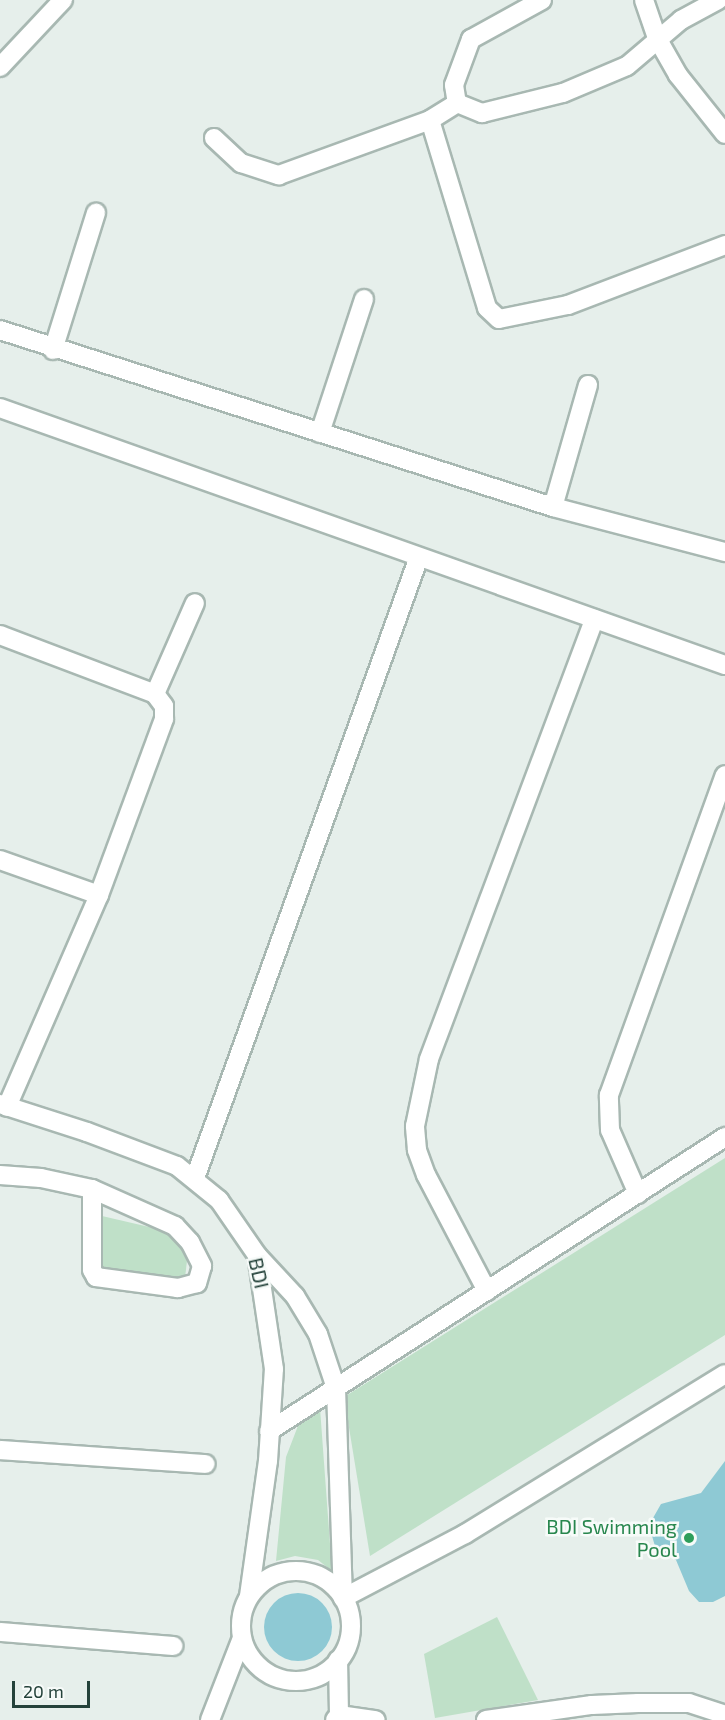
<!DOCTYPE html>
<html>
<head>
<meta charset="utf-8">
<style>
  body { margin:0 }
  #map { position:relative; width:725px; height:1720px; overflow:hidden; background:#e6efeb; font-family:"Exo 2",sans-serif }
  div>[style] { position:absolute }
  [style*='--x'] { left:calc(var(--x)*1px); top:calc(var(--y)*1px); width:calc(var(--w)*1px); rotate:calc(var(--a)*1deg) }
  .green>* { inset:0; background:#bfe0c8 }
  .water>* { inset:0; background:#8ec9d4 }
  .round { border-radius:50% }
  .roads { filter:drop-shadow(2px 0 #a8b8b2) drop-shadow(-2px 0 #a8b8b2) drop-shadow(0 2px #a8b8b2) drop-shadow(0 -2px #a8b8b2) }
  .minor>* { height:18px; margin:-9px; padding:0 9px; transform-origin:9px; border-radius:9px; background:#fff }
  .minor>.ring { margin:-9px; padding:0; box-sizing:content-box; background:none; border:18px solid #fff; border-radius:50% }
  .dots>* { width:16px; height:16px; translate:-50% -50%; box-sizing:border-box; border:3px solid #f7fbf9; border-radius:50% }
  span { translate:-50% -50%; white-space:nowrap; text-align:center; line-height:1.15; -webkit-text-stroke:5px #f7fbf9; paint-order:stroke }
  .street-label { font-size:20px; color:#24423a }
  .leisure-label { font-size:20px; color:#27864d }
  .right { translate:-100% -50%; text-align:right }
  .scale { position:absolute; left:12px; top:1681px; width:78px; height:27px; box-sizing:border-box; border:3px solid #24423a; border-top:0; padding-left:8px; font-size:18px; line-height:21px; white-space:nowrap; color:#24423a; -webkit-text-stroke:4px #f7fbf9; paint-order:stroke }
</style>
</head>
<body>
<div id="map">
  <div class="green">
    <i style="clip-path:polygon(725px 1158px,725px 1335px,370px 1556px,344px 1397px)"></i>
    <i style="clip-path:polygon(102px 1216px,175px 1233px,188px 1252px,185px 1278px,98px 1272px)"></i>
    <i style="clip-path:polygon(320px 1408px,332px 1571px,318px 1560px,295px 1556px,276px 1561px,286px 1457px,301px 1418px)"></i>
    <i style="clip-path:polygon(497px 1617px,538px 1700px,435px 1718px,424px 1654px)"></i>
  </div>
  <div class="water">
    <i style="clip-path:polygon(725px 1461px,725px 1596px,713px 1602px,699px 1602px,689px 1591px,676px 1560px,656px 1550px,649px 1525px,661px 1504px,701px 1493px)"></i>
    <i class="round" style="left:264px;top:1593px;width:68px;height:68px"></i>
  </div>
  <div class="roads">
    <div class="minor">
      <i style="--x:542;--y:0;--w:81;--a:151.2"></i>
      <i style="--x:471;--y:39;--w:49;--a:110.3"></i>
      <i style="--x:454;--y:85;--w:18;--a:81"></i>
      <i style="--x:457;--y:103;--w:27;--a:22"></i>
      <i style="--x:482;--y:113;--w:83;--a:-13.9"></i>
      <i style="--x:563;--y:93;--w:69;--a:-22.9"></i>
      <i style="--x:627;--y:66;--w:71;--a:-40.4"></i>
      <i style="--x:681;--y:20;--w:42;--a:-28.4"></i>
      <i style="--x:644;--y:0;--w:40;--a:71.1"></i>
      <i style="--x:657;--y:38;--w:43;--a:60.4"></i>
      <i style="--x:678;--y:75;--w:75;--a:51.5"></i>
      <i style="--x:0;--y:67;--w:92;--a:-46.8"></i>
      <i style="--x:430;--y:120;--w:196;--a:73.1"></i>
      <i style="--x:487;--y:308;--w:16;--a:43"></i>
      <i style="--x:499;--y:319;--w:70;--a:-11.5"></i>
      <i style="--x:568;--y:305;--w:168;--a:-20.9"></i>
      <i style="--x:214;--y:138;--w:37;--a:43"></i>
      <i style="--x:241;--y:163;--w:40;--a:18"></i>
      <i style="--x:279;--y:175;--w:161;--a:-20"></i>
      <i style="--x:430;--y:120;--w:32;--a:-32"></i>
      <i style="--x:0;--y:330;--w:581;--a:17.75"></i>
      <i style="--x:553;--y:507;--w:178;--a:14.7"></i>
      <i style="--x:53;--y:350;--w:144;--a:-72.6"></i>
      <i style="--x:0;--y:408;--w:769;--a:19.52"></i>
      <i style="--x:320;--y:433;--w:141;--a:-71.8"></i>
      <i style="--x:553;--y:507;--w:127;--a:-74"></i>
      <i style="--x:0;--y:635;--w:166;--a:20.8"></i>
      <i style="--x:155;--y:694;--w:15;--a:53"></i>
      <i style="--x:164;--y:706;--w:13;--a:90"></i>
      <i style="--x:164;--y:719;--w:188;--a:110.3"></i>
      <i style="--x:99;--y:895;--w:231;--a:113.5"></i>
      <i style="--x:155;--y:694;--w:99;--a:-66.3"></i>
      <i style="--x:0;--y:860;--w:105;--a:19.5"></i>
      <i style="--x:0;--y:1104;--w:91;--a:17.8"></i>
      <i style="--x:87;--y:1132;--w:96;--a:20.7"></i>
      <i style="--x:177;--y:1166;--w:54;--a:39"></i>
      <i style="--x:219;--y:1200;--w:67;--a:55.4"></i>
      <i style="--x:257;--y:1255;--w:56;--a:47.2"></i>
      <i style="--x:295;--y:1296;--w:44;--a:58.8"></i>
      <i style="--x:318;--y:1334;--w:57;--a:71.6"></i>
      <i style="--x:336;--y:1388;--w:210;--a:88.1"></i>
      <i style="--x:343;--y:1598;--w:138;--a:-27.7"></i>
      <i style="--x:465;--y:1534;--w:305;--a:-31.6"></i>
      <i style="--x:0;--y:1175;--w:41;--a:4.2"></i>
      <i style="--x:41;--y:1178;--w:52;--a:12.2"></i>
      <i style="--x:92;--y:1189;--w:91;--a:24"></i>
      <i style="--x:175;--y:1226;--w:22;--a:47"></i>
      <i style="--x:190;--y:1242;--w:27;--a:63"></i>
      <i style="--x:202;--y:1266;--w:18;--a:106"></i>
      <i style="--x:197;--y:1283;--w:20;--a:165"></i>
      <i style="--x:178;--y:1288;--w:83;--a:-172.4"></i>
      <i style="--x:96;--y:1277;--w:8;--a:-120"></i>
      <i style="--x:92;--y:1270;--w:81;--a:-90"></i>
      <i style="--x:195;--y:1178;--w:660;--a:-70.17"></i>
      <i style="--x:638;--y:1194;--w:70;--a:-113.6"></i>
      <i style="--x:610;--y:1130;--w:35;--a:-92"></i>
      <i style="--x:609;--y:1095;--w:340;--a:-70.1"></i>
      <i style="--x:487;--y:1291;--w:131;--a:-117.7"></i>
      <i style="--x:426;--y:1175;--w:27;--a:-110"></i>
      <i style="--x:417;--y:1150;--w:24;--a:-95"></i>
      <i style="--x:415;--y:1126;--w:68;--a:-78.2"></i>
      <i style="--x:429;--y:1059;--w:470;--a:-69.4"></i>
      <i style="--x:269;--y:1431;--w:543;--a:-32.81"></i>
      <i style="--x:0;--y:1450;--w:206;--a:3.9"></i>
      <i class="ring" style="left:241px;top:1571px;width:92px;height:92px"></i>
      <i style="--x:249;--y:1596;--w:136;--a:-82"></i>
      <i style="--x:268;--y:1461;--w:92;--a:-86.3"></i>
      <i style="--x:274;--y:1369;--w:115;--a:-98.5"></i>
      <i style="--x:0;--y:1632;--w:174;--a:4.6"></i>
      <i style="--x:339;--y:1715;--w:37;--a:8"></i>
      <i style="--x:210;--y:1720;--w:88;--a:-68.7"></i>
      <i style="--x:335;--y:1720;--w:6;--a:-51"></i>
      <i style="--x:339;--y:1715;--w:55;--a:-91"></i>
      <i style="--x:486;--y:1720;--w:107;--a:-8.1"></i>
      <i style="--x:592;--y:1705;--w:46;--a:-2.5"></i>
      <i style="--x:638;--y:1703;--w:51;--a:0"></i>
      <i style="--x:689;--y:1703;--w:38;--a:18"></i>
    </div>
  </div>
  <div class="dots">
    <i style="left:689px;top:1538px;background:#2e9e5b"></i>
  </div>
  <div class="street-label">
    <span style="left:259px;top:1273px;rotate:77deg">BDI</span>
  </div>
  <div class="leisure-label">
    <span class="right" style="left:677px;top:1538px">BDI Swimming<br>Pool</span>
  </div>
  <div class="scale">20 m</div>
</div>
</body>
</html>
